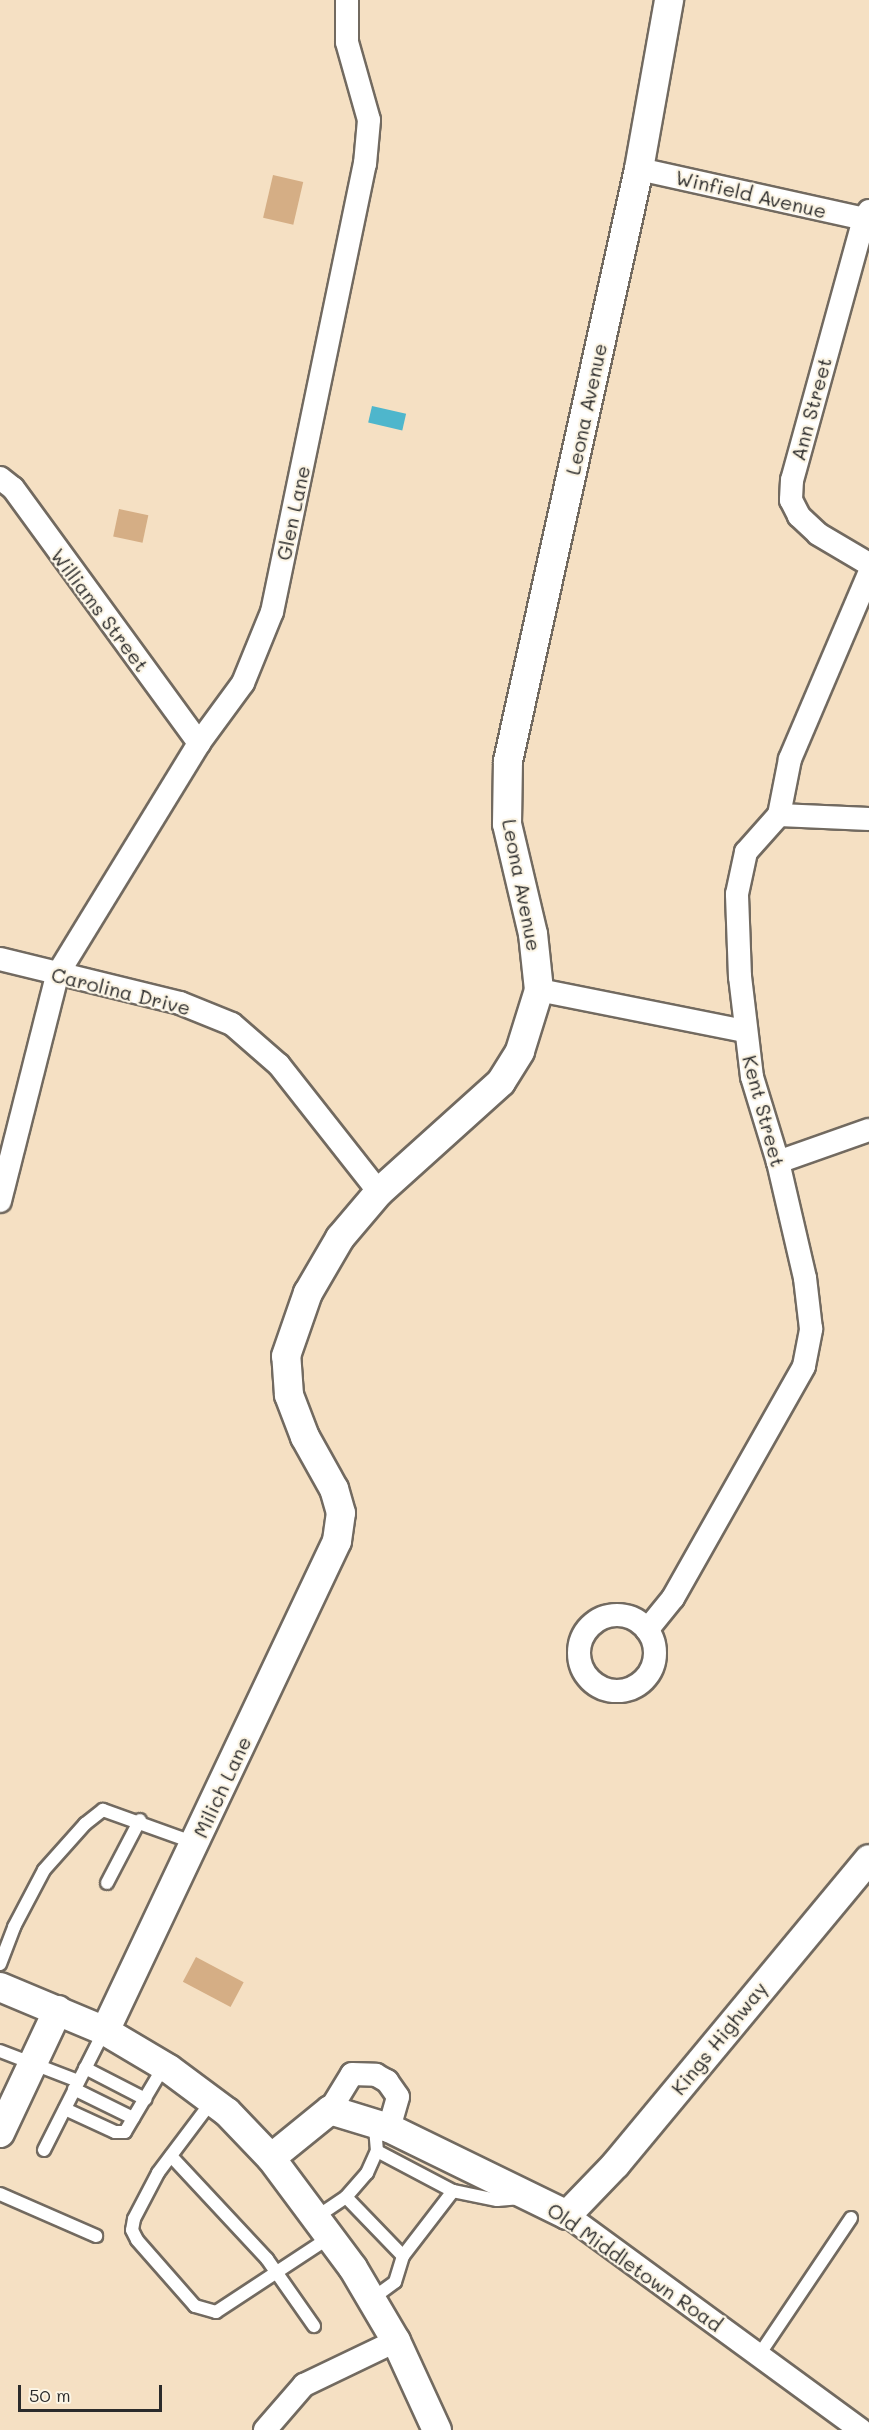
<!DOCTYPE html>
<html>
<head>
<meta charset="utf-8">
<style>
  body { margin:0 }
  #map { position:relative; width:869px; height:2430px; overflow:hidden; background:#f5e0c3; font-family:Mali,sans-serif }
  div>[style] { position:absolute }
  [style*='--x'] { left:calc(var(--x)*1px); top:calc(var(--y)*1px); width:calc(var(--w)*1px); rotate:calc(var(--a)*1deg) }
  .water>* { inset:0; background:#4eb6cc; transform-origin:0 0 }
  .building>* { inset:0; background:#d5ae85; transform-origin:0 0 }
  .roads { filter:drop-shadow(2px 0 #726a60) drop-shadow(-2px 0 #726a60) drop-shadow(0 2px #726a60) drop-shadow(0 -2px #726a60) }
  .service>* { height:12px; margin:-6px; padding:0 6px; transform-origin:6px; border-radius:6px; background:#fff }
  .minor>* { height:22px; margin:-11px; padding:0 11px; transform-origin:11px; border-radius:11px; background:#fff }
  .minor>.ring { margin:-11px; padding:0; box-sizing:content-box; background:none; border:22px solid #fff; border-radius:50% }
  .tertiary>* { height:28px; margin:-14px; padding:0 14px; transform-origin:14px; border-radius:14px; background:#fff }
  span { translate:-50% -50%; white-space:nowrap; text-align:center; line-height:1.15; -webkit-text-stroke:4.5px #fcf5e5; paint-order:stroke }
  .street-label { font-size:20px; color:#2b2b2b }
  .scale { position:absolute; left:18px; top:2385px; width:144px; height:27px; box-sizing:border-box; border:3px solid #2b2b2b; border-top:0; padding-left:8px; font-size:18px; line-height:21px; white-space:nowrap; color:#2b2b2b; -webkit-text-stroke:4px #fcf5e5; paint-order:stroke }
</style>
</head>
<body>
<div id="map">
  <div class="water">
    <i style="left:372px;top:406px;width:35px;height:17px;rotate:13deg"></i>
  </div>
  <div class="building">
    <i style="left:273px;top:175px;width:31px;height:44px;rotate:13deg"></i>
    <i style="left:119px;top:509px;width:30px;height:28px;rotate:12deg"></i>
    <i style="left:196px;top:1957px;width:54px;height:28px;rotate:28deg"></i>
  </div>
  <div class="roads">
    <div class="service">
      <i style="--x:107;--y:1883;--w:71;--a:-62.4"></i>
      <i style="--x:0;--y:1964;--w:40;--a:-69"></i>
      <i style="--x:14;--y:1927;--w:64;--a:-62.2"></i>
      <i style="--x:44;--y:1870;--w:62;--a:-48.3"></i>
      <i style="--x:85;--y:1824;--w:23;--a:-38"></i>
      <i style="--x:103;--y:1810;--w:98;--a:19.7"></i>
      <i style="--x:0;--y:2051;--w:84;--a:21"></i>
      <i style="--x:85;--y:2068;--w:68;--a:27.3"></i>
      <i style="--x:74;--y:2089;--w:66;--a:26.2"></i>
      <i style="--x:212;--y:2101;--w:90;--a:126.9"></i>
      <i style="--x:158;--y:2173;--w:52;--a:117.6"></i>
      <i style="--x:134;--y:2219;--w:11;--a:100"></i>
      <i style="--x:132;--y:2230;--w:11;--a:63"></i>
      <i style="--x:137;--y:2240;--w:88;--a:48.7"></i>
      <i style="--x:195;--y:2306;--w:22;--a:16"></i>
      <i style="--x:216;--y:2312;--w:136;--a:-33.3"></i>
      <i style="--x:65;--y:2109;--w:55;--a:24.7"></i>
      <i style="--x:115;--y:2132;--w:10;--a:0"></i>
      <i style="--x:125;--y:2132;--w:77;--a:-59.4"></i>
      <i style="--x:44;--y:2150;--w:133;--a:-63.2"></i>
      <i style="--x:377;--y:2151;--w:86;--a:27.8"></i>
      <i style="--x:453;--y:2191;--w:45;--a:11.6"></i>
      <i style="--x:497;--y:2200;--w:21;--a:-5"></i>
      <i style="--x:171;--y:2156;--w:141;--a:47"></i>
      <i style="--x:267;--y:2259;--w:82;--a:55"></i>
      <i style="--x:0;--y:2194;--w:105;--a:23.6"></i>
      <i style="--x:346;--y:2197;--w:82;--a:46"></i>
      <i style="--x:403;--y:2256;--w:27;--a:107"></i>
      <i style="--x:395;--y:2282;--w:29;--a:144"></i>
      <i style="--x:315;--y:2218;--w:37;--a:-34"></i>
      <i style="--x:346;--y:2197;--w:32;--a:-49"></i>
      <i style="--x:367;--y:2173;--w:24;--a:-66"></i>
      <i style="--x:377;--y:2151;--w:25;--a:-95"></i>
      <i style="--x:403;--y:2256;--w:82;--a:-52.4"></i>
      <i style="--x:759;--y:2355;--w:165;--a:-56.1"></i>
    </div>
    <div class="minor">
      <i style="--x:639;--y:169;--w:230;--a:12.5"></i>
      <i style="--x:869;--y:211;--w:9;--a:122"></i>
      <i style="--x:864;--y:219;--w:271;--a:105.4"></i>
      <i style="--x:792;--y:480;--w:20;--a:93"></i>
      <i style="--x:791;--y:500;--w:18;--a:63"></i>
      <i style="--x:799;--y:516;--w:26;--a:43"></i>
      <i style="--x:818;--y:534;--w:59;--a:30.5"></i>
      <i style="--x:0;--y:478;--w:16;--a:38"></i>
      <i style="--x:13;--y:488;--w:316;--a:53.9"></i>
      <i style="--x:779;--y:815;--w:90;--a:2.5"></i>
      <i style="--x:0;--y:959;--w:185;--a:13.7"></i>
      <i style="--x:180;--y:1003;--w:56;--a:22"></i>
      <i style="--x:232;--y:1024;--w:62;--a:41.1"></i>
      <i style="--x:279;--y:1065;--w:162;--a:51.8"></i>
      <i style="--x:539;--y:990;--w:210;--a:11.3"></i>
      <i style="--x:778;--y:1162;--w:96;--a:-19.4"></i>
      <i style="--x:0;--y:1201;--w:233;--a:-75.8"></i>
      <i style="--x:57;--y:975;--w:272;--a:-58.5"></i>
      <i style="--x:199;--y:743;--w:74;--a:-53.7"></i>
      <i style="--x:243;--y:683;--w:77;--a:-67.8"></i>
      <i style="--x:272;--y:612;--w:458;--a:-78.3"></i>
      <i style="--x:365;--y:164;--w:44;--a:-84.8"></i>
      <i style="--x:369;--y:120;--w:81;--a:-105.8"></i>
      <i style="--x:347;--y:42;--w:42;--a:-90"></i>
      <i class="ring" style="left:579px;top:1615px;width:54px;height:54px"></i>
      <i style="--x:647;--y:1630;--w:41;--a:-50.9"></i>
      <i style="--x:673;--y:1598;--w:266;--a:-60.5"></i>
      <i style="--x:804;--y:1366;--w:38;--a:-79"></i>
      <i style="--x:811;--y:1329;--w:51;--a:-96.7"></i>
      <i style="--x:805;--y:1278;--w:119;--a:-103.1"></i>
      <i style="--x:778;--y:1162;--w:89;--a:-107"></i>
      <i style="--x:752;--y:1077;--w:101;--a:-96.8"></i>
      <i style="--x:740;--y:977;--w:83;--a:-92.1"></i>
      <i style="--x:737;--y:894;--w:43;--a:-77.9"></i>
      <i style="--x:746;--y:852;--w:50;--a:-48.3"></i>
      <i style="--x:779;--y:815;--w:57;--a:-78.9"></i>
      <i style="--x:790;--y:759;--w:201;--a:-66.9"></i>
      <i style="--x:330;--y:2110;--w:42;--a:-58.6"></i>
      <i style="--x:352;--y:2074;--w:24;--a:2"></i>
      <i style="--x:376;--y:2075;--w:13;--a:29"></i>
      <i style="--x:387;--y:2081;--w:19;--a:55"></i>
      <i style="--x:398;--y:2097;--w:32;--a:106"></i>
      <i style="--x:567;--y:2215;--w:364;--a:36.2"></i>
      <i style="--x:265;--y:2430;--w:60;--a:-49.1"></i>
      <i style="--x:304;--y:2385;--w:102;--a:-25.6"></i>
    </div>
    <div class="tertiary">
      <i style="--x:0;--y:1987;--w:114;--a:22.7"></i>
      <i style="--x:105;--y:2031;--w:74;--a:30.7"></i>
      <i style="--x:169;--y:2069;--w:72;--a:36.6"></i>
      <i style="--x:227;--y:2112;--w:64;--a:46.3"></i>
      <i style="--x:271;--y:2158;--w:137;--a:53.3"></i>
      <i style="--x:353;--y:2268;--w:85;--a:59.5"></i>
      <i style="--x:396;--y:2341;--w:98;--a:65.3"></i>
      <i style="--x:105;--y:2031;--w:542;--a:-64.66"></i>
      <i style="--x:337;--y:1541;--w:28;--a:-82"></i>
      <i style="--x:341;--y:1513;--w:25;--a:-106"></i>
      <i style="--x:334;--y:1489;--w:60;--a:-119.1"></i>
      <i style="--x:305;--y:1437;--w:45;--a:-110.9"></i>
      <i style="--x:289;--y:1395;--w:39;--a:-94"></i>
      <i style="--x:286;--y:1356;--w:67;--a:-70.8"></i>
      <i style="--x:308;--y:1293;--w:64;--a:-59.8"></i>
      <i style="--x:340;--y:1238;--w:60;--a:-49.7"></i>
      <i style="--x:379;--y:1192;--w:164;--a:-42"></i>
      <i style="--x:501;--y:1082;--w:36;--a:-58"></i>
      <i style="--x:520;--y:1051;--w:64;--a:-72.7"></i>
      <i style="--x:539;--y:990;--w:56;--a:-96.1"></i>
      <i style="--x:533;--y:934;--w:113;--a:-103.3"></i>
      <i style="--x:507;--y:824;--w:63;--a:-89.1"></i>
      <i style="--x:508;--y:761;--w:606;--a:-77.52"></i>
      <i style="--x:639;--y:169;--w:172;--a:-79.9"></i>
      <i style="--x:0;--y:2133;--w:136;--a:-64.8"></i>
      <i style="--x:271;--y:2158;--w:76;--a:-39.1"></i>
      <i style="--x:330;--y:2110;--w:62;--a:17"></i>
      <i style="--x:389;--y:2128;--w:198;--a:26"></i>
      <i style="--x:567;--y:2215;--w:71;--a:-46.1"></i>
      <i style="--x:616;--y:2164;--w:396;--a:-50.3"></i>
    </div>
  </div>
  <div class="street-label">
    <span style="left:751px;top:194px;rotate:13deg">Winfield Avenue</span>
    <span style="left:586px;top:409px;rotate:-78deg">Leona Avenue</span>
    <span style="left:811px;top:409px;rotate:-75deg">Ann Street</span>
    <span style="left:293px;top:513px;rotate:-78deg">Glen Lane</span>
    <span style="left:100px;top:610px;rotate:53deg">Williams Street</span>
    <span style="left:522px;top:885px;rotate:79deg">Leona Avenue</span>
    <span style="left:121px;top:991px;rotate:14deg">Carolina Drive</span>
    <span style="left:764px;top:1111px;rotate:75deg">Kent Street</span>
    <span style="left:222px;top:1787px;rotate:-65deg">Milich Lane</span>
    <span style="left:719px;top:2038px;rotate:-51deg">Kings Highway</span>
    <span style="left:635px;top:2267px;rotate:35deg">Old Middletown Road</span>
  </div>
  <div class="scale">50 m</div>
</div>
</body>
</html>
